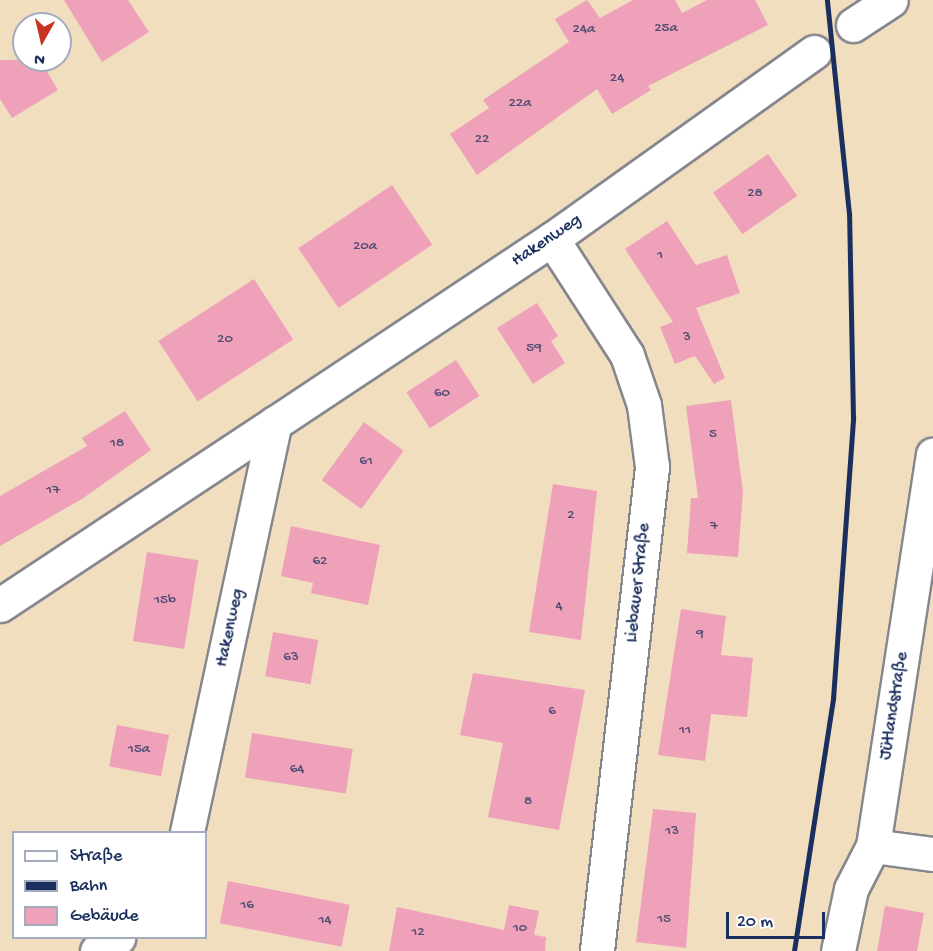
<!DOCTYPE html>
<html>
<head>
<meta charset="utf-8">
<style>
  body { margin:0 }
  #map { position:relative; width:933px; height:951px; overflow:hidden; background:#f0debf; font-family:"Gochi Hand",sans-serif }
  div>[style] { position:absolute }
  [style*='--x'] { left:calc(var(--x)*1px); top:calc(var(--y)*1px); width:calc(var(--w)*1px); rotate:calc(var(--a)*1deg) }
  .building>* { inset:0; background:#efa1ba; transform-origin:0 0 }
  .roads { filter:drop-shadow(2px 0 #86868e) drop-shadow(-2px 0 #86868e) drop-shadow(0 2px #86868e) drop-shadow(0 -2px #86868e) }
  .minor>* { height:33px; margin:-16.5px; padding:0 16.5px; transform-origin:16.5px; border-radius:16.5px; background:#fff }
  .rail>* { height:4.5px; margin:-2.25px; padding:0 2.25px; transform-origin:2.25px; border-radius:2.25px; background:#1b2f5e }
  span { translate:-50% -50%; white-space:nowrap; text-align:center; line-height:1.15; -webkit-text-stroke:6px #fff; paint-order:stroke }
  .number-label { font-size:15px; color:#504c75 }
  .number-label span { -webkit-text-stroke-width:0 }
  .street-label { font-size:18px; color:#1b2f5e }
  .legend { position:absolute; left:12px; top:831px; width:195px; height:108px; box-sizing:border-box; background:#fff; border:2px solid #a4acbf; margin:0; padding:8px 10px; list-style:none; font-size:18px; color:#1b2f5e }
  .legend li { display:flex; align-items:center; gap:12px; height:30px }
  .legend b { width:30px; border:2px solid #a4acbf }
  .north { position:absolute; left:12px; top:12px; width:60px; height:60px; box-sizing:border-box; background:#fff; border:2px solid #a4acbf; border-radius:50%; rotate:188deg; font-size:16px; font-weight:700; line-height:24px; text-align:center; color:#1b2f5e }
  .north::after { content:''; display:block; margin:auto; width:21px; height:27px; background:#c8321e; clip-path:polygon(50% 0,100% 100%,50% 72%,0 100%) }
  .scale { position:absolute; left:726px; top:912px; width:99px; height:27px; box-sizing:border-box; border:3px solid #1b2f5e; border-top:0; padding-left:8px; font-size:18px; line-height:21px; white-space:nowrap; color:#1b2f5e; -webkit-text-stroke:4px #fff; paint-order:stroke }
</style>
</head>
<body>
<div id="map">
  <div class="building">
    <i style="clip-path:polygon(64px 0,128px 0,149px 32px,102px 62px)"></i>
    <i style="clip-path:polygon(587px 0,600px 18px,633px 0,675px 0,682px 13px,707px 0,755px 0,768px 25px,648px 86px,651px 90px,612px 114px,597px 89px,477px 175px,450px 134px,489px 108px,483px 100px,569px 42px,555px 19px)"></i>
    <i style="clip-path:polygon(0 60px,40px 60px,58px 90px,12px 118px,0 99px)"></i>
    <i style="left:768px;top:154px;width:51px;height:67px;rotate:55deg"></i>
    <i style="left:392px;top:185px;width:72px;height:113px;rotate:56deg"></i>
    <i style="clip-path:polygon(667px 221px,696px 265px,727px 255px,740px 293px,696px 308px,725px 378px,714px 384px,695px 356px,675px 364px,660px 327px,673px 322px,625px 249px)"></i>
    <i style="left:254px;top:279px;width:72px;height:114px;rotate:57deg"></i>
    <i style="clip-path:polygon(537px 303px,558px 336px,551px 341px,565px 363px,533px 384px,497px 328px)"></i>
    <i style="left:456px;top:360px;width:43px;height:59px;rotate:57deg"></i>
    <i style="clip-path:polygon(731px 400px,743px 492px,738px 557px,687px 553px,691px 498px,698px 498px,686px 406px)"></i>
    <i style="clip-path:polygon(125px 411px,151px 450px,82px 499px,0 546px,0 496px,87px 446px,82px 438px)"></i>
    <i style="left:364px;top:422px;width:49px;height:72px;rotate:36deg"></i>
    <i style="clip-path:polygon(553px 484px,597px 491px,581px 640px,529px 632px)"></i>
    <i style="clip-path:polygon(291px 526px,380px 545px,368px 605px,311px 593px,313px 583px,281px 576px)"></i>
    <i style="left:147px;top:552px;width:52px;height:90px;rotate:9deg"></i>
    <i style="clip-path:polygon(681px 609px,726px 616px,721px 655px,753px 658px,747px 717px,711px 714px,705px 761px,658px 755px)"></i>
    <i style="left:273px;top:632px;width:46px;height:45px;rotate:10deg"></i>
    <i style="clip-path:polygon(473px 673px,585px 690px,559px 830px,488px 817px,503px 743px,460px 735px)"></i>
    <i style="left:117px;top:725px;width:53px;height:42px;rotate:11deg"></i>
    <i style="left:252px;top:733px;width:102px;height:45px;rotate:9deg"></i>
    <i style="clip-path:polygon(653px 809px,696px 813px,686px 948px,636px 942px)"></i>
    <i style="left:228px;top:881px;width:124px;height:43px;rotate:11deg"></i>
    <i style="clip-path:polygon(509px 905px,539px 911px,534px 935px,546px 937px,545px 951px,389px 951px,397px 907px,504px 930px)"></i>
    <i style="clip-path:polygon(885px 906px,924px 913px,917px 951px,877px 951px)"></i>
  </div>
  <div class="roads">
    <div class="minor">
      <i style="--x:853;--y:25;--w:45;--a:-33.3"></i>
      <i style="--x:552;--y:239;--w:138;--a:57.1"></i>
      <i style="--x:627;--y:355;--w:53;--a:71.2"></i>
      <i style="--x:644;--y:405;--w:63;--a:82.6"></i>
      <i style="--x:652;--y:467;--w:487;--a:96.5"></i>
      <i style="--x:0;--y:605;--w:330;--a:-33.5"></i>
      <i style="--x:187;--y:832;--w:418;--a:-77.9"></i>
      <i style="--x:275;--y:423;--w:333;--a:-33.6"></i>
      <i style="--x:552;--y:239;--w:322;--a:-35.5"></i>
      <i style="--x:873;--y:846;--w:61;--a:7.6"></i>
      <i style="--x:97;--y:951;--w:25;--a:-32"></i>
      <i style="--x:838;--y:951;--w:63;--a:-78.2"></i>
      <i style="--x:851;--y:889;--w:48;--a:-62.9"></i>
      <i style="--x:873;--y:846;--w:396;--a:-81.3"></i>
    </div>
  </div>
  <div class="rail">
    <i style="--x:794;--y:951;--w:255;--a:-81.2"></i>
    <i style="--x:833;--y:699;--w:282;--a:-85.9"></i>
    <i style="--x:853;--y:418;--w:204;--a:-91.1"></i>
    <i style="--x:849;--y:214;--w:215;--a:-95.9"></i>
  </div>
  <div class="number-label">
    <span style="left:666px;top:29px">25a</span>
    <span style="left:584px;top:30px">24a</span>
    <span style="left:617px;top:79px">24</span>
    <span style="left:520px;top:104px">22a</span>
    <span style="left:482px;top:140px">22</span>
    <span style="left:755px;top:194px">28</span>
    <span style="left:365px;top:247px">20a</span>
    <span style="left:660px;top:256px">1</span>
    <span style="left:687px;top:338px">3</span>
    <span style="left:225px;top:340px">20</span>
    <span style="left:534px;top:349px">59</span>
    <span style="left:442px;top:394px">60</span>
    <span style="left:713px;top:435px">5</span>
    <span style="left:117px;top:444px">18</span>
    <span style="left:366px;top:462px">61</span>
    <span style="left:53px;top:491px">17</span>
    <span style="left:571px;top:516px">2</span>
    <span style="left:714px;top:527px">7</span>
    <span style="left:320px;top:562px">62</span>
    <span style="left:165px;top:601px">15b</span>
    <span style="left:559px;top:607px">4</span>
    <span style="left:700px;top:635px">9</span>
    <span style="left:291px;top:658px">63</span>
    <span style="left:552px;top:712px">6</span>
    <span style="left:685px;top:731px">11</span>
    <span style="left:139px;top:750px">15a</span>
    <span style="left:297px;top:770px">64</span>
    <span style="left:528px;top:802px">8</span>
    <span style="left:672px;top:832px">13</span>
    <span style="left:247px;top:906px">16</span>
    <span style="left:664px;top:920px">15</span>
    <span style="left:325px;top:921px">14</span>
    <span style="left:520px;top:929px">10</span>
    <span style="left:418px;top:933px">12</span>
  </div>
  <div class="street-label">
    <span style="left:547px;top:241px;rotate:-34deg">Hakenweg</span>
    <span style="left:639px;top:583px;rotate:-84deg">Liebauer Straße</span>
    <span style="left:231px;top:628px;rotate:-78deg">Hakenweg</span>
    <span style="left:895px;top:706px;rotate:-81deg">Jütlandstraße</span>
  </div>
  <ul class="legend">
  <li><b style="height:8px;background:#fff"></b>Straße</li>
  <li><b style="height:8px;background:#1b2f5e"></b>Bahn</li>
  <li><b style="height:16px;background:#efa1ba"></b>Gebäude</li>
  </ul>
  <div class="north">N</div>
  <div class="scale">20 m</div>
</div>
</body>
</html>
